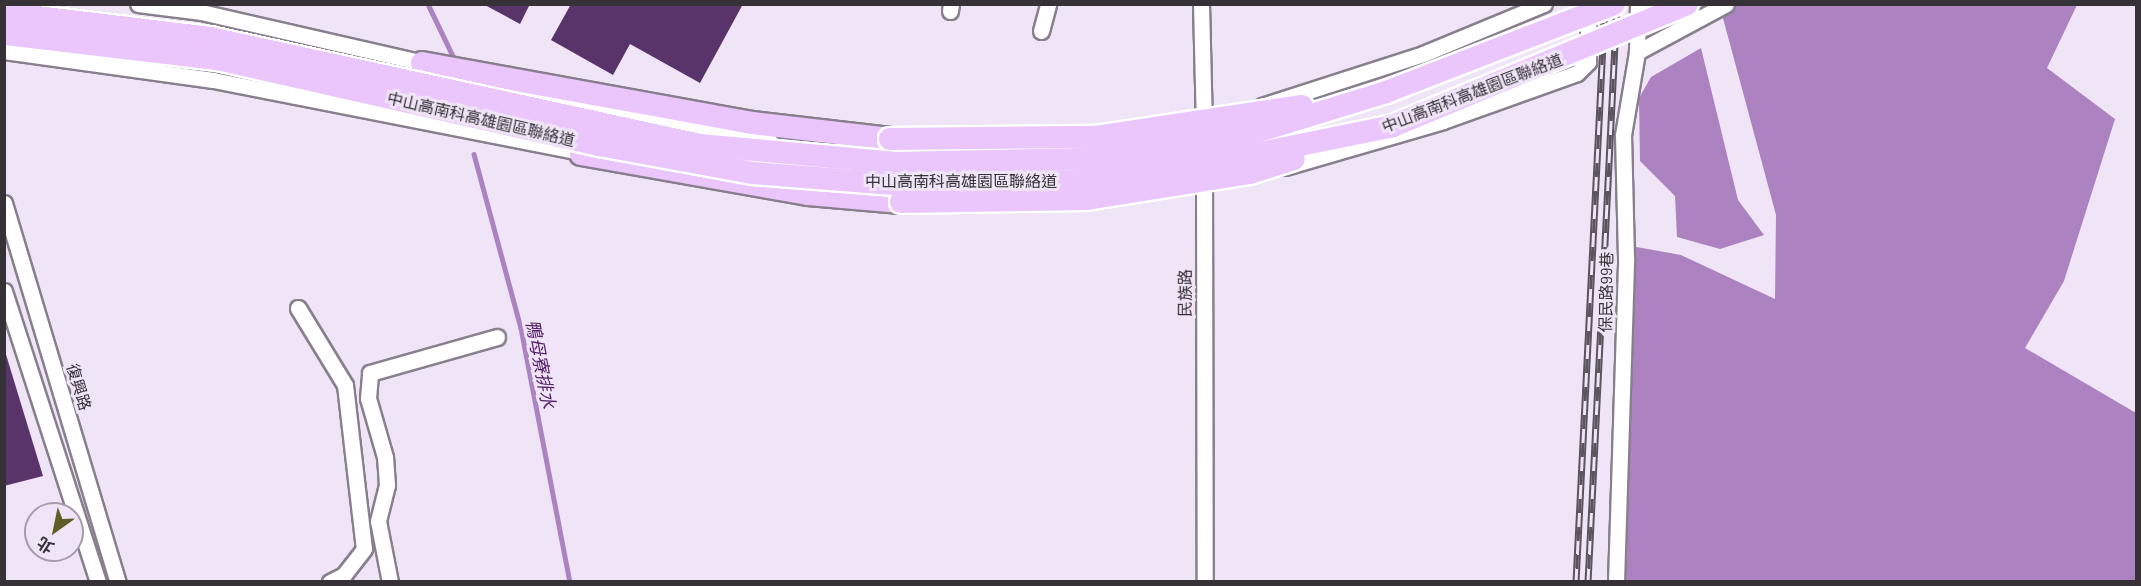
<!DOCTYPE html>
<html>
<head>
<meta charset="utf-8">
<style>
  body { margin:0 }
  #map { position:relative; width:2141px; height:586px; overflow:hidden; background:#f0e5f6; font-family:Barlow,"Noto Sans TC",sans-serif }
  div>[style] { position:absolute }
  [style*='--x'] { left:calc(var(--x)*1px); top:calc(var(--y)*1px); width:calc(var(--w)*1px); rotate:calc(var(--a)*1deg) }
  .water>* { inset:0; background:#ac83c0 }
  .stream>* { height:4.5px; margin:-2.25px; padding:0 2.25px; transform-origin:2.25px; border-radius:2.25px; background:#ac83c0 }
  .building>* { inset:0; background:#59346a }
  .roads { filter:drop-shadow(2px 0 #887f8d) drop-shadow(-2px 0 #887f8d) drop-shadow(0 2px #887f8d) drop-shadow(0 -2px #887f8d) }
  .minor>* { height:15px; margin:-7.5px; padding:0 7.5px; transform-origin:7.5px; border-radius:7.5px; background:#fff }
  .highway>* { height:22px; margin:-11px; padding:0 11px; transform-origin:11px; border-radius:11px; background:#ebc6fd }
  .rail>* { height:7px; margin-top:-3.5px; transform-origin:0; background:repeating-linear-gradient(90deg,#f0e5f6 0 14px,#5a545d 0 28px); box-sizing:border-box; border-block:2px solid #5a545d }
  .bridges { filter:drop-shadow(2px 0 #fff) drop-shadow(-2px 0 #fff) drop-shadow(0 2px #fff) drop-shadow(0 -2px #fff) }
  .highway-bridge>* { height:22px; margin:-11px; padding:0 11px; transform-origin:11px; border-radius:11px; background:#ebc6fd }
  span { translate:-50% -50%; white-space:nowrap; text-align:center; line-height:1.15; -webkit-text-stroke:6px #f0e5f6; paint-order:stroke }
  .street-label { font-size:16px; color:#353137 }
  .water-label { font-size:18px; color:#55216b; font-style:italic }
  .frame { position:absolute; inset:0; border:6px solid #353137; pointer-events:none }
  .north { position:absolute; left:24px; top:502px; width:60px; height:60px; box-sizing:border-box; background:#f0e5f6; border:2px solid #a59daa; border-radius:50%; rotate:213deg; font-size:16px; font-weight:700; line-height:24px; text-align:center; color:#353137 }
  .north::after { content:''; display:block; margin:auto; width:21px; height:27px; background:#605c28; clip-path:polygon(50% 0,100% 100%,50% 72%,0 100%) }
</style>
</head>
<body>
<div id="map">
  <div class="water">
    <i style="clip-path:polygon(1727px 4px,2077px 5px,2047px 68px,2115px 119px,2064px 281px,2025px 348px,2136px 413px,2136px 581px,1607px 582px,1631px 246px,1681px 255px,1775px 299px,1776px 215px,1720px 7px)"></i>
    <i style="clip-path:polygon(1701px 48px,1738px 200px,1764px 235px,1720px 249px,1677px 237px,1675px 196px,1640px 161px,1639px 98px,1651px 77px)"></i>
  </div>
  <div class="stream">
    <i style="--x:428;--y:4;--w:58;--a:64.3"></i>
    <i style="--x:474;--y:154;--w:180;--a:74.9"></i>
    <i style="--x:521;--y:328;--w:259;--a:79.1"></i>
  </div>
  <div class="building">
    <i style="clip-path:polygon(483px 4px,530px 4px,520px 24px)"></i>
    <i style="clip-path:polygon(571px 4px,743px 4px,700px 83px,630px 44px,613px 75px,551px 40px)"></i>
    <i style="clip-path:polygon(4px 348px,43px 476px,4px 486px)"></i>
  </div>
  <div class="roads">
    <div class="minor">
      <i style="--x:138;--y:4;--w:64;--a:7.2"></i>
      <i style="--x:201;--y:12;--w:237;--a:12.9"></i>
      <i style="--x:1201;--y:4;--w:125;--a:88.6"></i>
      <i style="--x:950;--y:11;--w:7;--a:-82"></i>
      <i style="--x:1041;--y:31;--w:28;--a:-75"></i>
      <i style="--x:4;--y:51;--w:211;--a:7.9"></i>
      <i style="--x:213;--y:80;--w:383;--a:11.1"></i>
      <i style="--x:1637;--y:52;--w:101;--a:-28.3"></i>
      <i style="--x:512;--y:89;--w:264;--a:11.6"></i>
      <i style="--x:1262;--y:106;--w:169;--a:-17.9"></i>
      <i style="--x:1423;--y:54;--w:131;--a:-22.5"></i>
      <i style="--x:843;--y:148;--w:128;--a:1.3"></i>
      <i style="--x:1285;--y:167;--w:165;--a:-16.2"></i>
      <i style="--x:1443;--y:121;--w:142;--a:-19.7"></i>
      <i style="--x:1577;--y:73;--w:16;--a:-45"></i>
      <i style="--x:1588;--y:62;--w:55;--a:-90"></i>
      <i style="--x:1204;--y:174;--w:408;--a:89.9"></i>
      <i style="--x:4;--y:203;--w:396;--a:73.3"></i>
      <i style="--x:4;--y:291;--w:306;--a:72.1"></i>
      <i style="--x:298;--y:308;--w:90;--a:58.6"></i>
      <i style="--x:345;--y:385;--w:165;--a:83.4"></i>
      <i style="--x:364;--y:549;--w:33;--a:128"></i>
      <i style="--x:344;--y:575;--w:16;--a:153"></i>
      <i style="--x:390;--y:582;--w:62;--a:-101.1"></i>
      <i style="--x:378;--y:521;--w:37;--a:-76"></i>
      <i style="--x:387;--y:485;--w:28;--a:-94"></i>
      <i style="--x:385;--y:457;--w:61;--a:-106.1"></i>
      <i style="--x:368;--y:398;--w:25;--a:-85"></i>
      <i style="--x:370;--y:373;--w:132;--a:-15.8"></i>
      <i style="--x:1616;--y:582;--w:325;--a:-88.2"></i>
      <i style="--x:1626;--y:257;--w:122;--a:-91.4"></i>
      <i style="--x:1623;--y:135;--w:84;--a:-80.4"></i>
      <i style="--x:1637;--y:52;--w:48;--a:-88.8"></i>
    </div>
    <div class="highway">
      <i style="--x:422;--y:63;--w:335;--a:10.3"></i>
      <i style="--x:752;--y:123;--w:139;--a:6.6"></i>
      <i style="--x:581;--y:154;--w:230;--a:10"></i>
      <i style="--x:808;--y:194;--w:93;--a:4.9"></i>
    </div>
  </div>
  <div class="rail">
    <i style="--x:1576;--y:582;--w:579;--a:-87.13"></i>
    <i style="--x:1588;--y:582;--w:579;--a:-87.13"></i>
  </div>
  <div class="bridges">
    <div class="highway-bridge">
      <i style="--x:4;--y:13;--w:208;--a:6.9"></i>
      <i style="--x:210;--y:38;--w:502;--a:12.32"></i>
      <i style="--x:700;--y:145;--w:197;--a:5.2"></i>
      <i style="--x:896;--y:163;--w:187;--a:-1.2"></i>
      <i style="--x:1083;--y:159;--w:162;--a:-8.2"></i>
      <i style="--x:1243;--y:136;--w:150;--a:-17.1"></i>
      <i style="--x:1386;--y:92;--w:244;--a:-21.1"></i>
      <i style="--x:4;--y:34;--w:214;--a:6.7"></i>
      <i style="--x:217;--y:59;--w:392;--a:12.7"></i>
      <i style="--x:599;--y:145;--w:157;--a:10.3"></i>
      <i style="--x:753;--y:173;--w:141;--a:4.5"></i>
      <i style="--x:894;--y:184;--w:187;--a:-0.9"></i>
      <i style="--x:1081;--y:181;--w:157;--a:-8.4"></i>
      <i style="--x:1236;--y:158;--w:160;--a:-11.5"></i>
      <i style="--x:1393;--y:126;--w:318;--a:-22.5"></i>
      <i style="--x:890;--y:139;--w:206;--a:-0.6"></i>
      <i style="--x:1096;--y:137;--w:208;--a:-8.6"></i>
      <i style="--x:901;--y:202;--w:186;--a:-0.9"></i>
      <i style="--x:1087;--y:199;--w:165;--a:-9.1"></i>
      <i style="--x:1250;--y:173;--w:46;--a:-17.7"></i>
    </div>
  </div>
  <div class="street-label">
    <span style="left:1472px;top:93px;rotate:-21deg">中山高南科高雄園區聯絡道</span>
    <span style="left:481px;top:119px;rotate:13deg">中山高南科高雄園區聯絡道</span>
    <span style="left:961px;top:181px">中山高南科高雄園區聯絡道</span>
    <span style="left:1606px;top:292px;rotate:-89deg">保民路99巷</span>
    <span style="left:1185px;top:293px;rotate:-90deg">民族路</span>
    <span style="left:79px;top:387px;rotate:73deg">復興路</span>
  </div>
  <div class="water-label">
    <span style="left:541px;top:364px;rotate:79deg">鴨母寮排水</span>
  </div>
  <div class="frame"></div>
  <div class="north">北</div>
</div>
</body>
</html>
